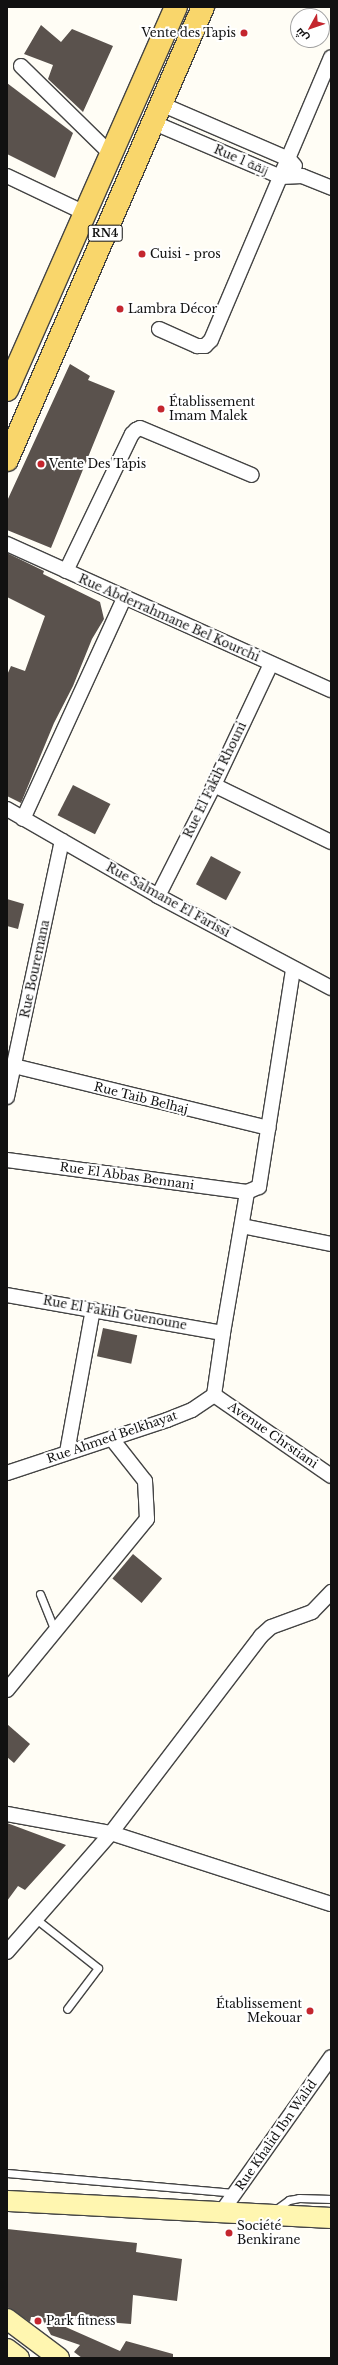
<!DOCTYPE html>
<html>
<head>
<meta charset="utf-8">
<style>
  body { margin:0 }
  #map { position:relative; width:338px; height:2365px; overflow:hidden; background:#fffdf5; font-family:"Libre Baskerville",Cairo,serif }
  div>[style] { position:absolute }
  [style*='--x'] { left:calc(var(--x)*1px); top:calc(var(--y)*1px); width:calc(var(--w)*1px); rotate:calc(var(--a)*1deg) }
  .building>* { inset:0; background:#5a524d; transform-origin:0 0 }
  .roads { filter:drop-shadow(1px 0 #444) drop-shadow(-1px 0 #444) drop-shadow(0 1px #444) drop-shadow(0 -1px #444) }
  .lane>* { height:7px; margin:-3.5px; padding:0 3.5px; transform-origin:3.5px; border-radius:3.5px; background:#fff }
  .street>* { height:14px; margin:-7px; padding:0 7px; transform-origin:7px; border-radius:7px; background:#fff }
  .secondary>* { height:20px; margin:-10px; padding:0 10px; transform-origin:10px; border-radius:10px; background:#fff6b0 }
  .primary>* { height:22px; margin:-11px; padding:0 11px; transform-origin:11px; border-radius:11px; background:#f9d66b }
  .dots>* { width:11px; height:11px; translate:-50% -50%; box-sizing:border-box; border:2px solid #fff; border-radius:50% }
  span { translate:-50% -50%; white-space:nowrap; text-align:center; line-height:1.15; -webkit-text-stroke:4px #fff; paint-order:stroke }
  .shield-label span { padding:1px 3px; background:#fff; border:1px solid; border-radius:3px; -webkit-text-stroke-width:0 }
  .shield-label { font-size:11px; color:#111; font-weight:700 }
  .poi-label { font-size:12px; color:#111 }
  .right { translate:-100% -50%; text-align:right }
  .left { translate:0 -50%; text-align:left }
  .street-label { font-size:12px; color:#111 }
  .frame { position:absolute; inset:0; border:8px solid #111; pointer-events:none }
  .north { position:absolute; left:290px; top:8px; width:40px; height:40px; box-sizing:border-box; background:#fff; border:1px solid #a0a0a0; border-radius:50%; rotate:230deg; font-size:11px; font-weight:700; line-height:16px; text-align:center; color:#111 }
  .north::after { content:''; display:block; margin:auto; width:14px; height:18px; background:#c4262e; clip-path:polygon(50% 0,100% 100%,50% 72%,0 100%) }
</style>
</head>
<body>
<div id="map">
  <div class="building">
    <i style="clip-path:polygon(41px 25px,61px 42px,72px 29px,113px 46px,83px 112px,48px 79px,53px 65px,24px 54px)"></i>
    <i style="clip-path:polygon(7px 83px,73px 133px,55px 178px,7px 154px)"></i>
    <i style="clip-path:polygon(70px 364px,90px 376px,88px 380px,115px 391px,51px 548px,7px 530px,7px 501px)"></i>
    <i style="clip-path:polygon(7px 553px,44px 571px,43px 574px,100px 602px,104px 619px,92px 639px,73px 686px,54px 723px,21px 803px,7px 796px,7px 675px,11px 666px,25px 671px,45px 616px,7px 597px)"></i>
    <i style="left:73px;top:785px;width:42px;height:34px;rotate:27deg"></i>
    <i style="left:211px;top:856px;width:34px;height:32px;rotate:28deg"></i>
    <i style="clip-path:polygon(7px 899px,24px 904px,18px 929px,7px 926px)"></i>
    <i style="left:103px;top:1328px;width:35px;height:29px;rotate:12deg"></i>
    <i style="left:133px;top:1554px;width:38px;height:32px;rotate:40deg"></i>
    <i style="clip-path:polygon(7px 1724px,30px 1744px,14px 1763px,7px 1757px)"></i>
    <i style="clip-path:polygon(7px 1823px,66px 1845px,25px 1890px,18px 1886px,7px 1901px)"></i>
    <i style="clip-path:polygon(7px 2229px,137px 2243px,136px 2252px,182px 2259px,177px 2301px,133px 2295px,131px 2324px,43px 2317px,120px 2351px,126px 2341px,173px 2354px,173px 2358px,82px 2358px,74px 2352px,80px 2345px,51px 2335px,41px 2317px,31px 2317px,30px 2322px,7px 2307px)"></i>
  </div>
  <div class="roads">
    <div class="lane">
      <i style="--x:40;--y:1594;--w:40;--a:68"></i>
      <i style="--x:36;--y:1919;--w:79;--a:38.3"></i>
      <i style="--x:98;--y:1968;--w:51;--a:127.1"></i>
      <i style="--x:7;--y:2173;--w:228;--a:5"></i>
      <i style="--x:275;--y:2210;--w:17;--a:-36"></i>
      <i style="--x:289;--y:2200;--w:10;--a:-11"></i>
      <i style="--x:299;--y:2198;--w:32;--a:2"></i>
    </div>
    <div class="street">
      <i style="--x:21;--y:66;--w:126;--a:44.4"></i>
      <i style="--x:161;--y:104;--w:139;--a:23.3"></i>
      <i style="--x:289;--y:159;--w:9;--a:49"></i>
      <i style="--x:152;--y:122;--w:140;--a:23.1"></i>
      <i style="--x:281;--y:177;--w:21;--a:-3"></i>
      <i style="--x:302;--y:176;--w:31;--a:22"></i>
      <i style="--x:7;--y:176;--w:86;--a:25.4"></i>
      <i style="--x:159;--y:329;--w:42;--a:24.1"></i>
      <i style="--x:197;--y:346;--w:8;--a:0"></i>
      <i style="--x:205;--y:346;--w:8;--a:-45"></i>
      <i style="--x:211;--y:340;--w:307;--a:-67"></i>
      <i style="--x:7;--y:544;--w:355;--a:24.3"></i>
      <i style="--x:66;--y:571;--w:152;--a:-64.3"></i>
      <i style="--x:132;--y:434;--w:6;--a:-45"></i>
      <i style="--x:136;--y:430;--w:4;--a:-27"></i>
      <i style="--x:140;--y:428;--w:121;--a:22.8"></i>
      <i style="--x:214;--y:785;--w:130;--a:26"></i>
      <i style="--x:7;--y:809;--w:174;--a:29.9"></i>
      <i style="--x:158;--y:896;--w:196;--a:28"></i>
      <i style="--x:23;--y:819;--w:243;--a:-65.4"></i>
      <i style="--x:158;--y:896;--w:124;--a:-63.2"></i>
      <i style="--x:214;--y:785;--w:134;--a:-64.8"></i>
      <i style="--x:14;--y:1066;--w:262;--a:13.7"></i>
      <i style="--x:7;--y:1097;--w:262;--a:-77.9"></i>
      <i style="--x:7;--y:1160;--w:242;--a:7.6"></i>
      <i style="--x:242;--y:1226;--w:91;--a:11.4"></i>
      <i style="--x:7;--y:1295;--w:219;--a:10"></i>
      <i style="--x:214;--y:1395;--w:63;--a:-81.7"></i>
      <i style="--x:223;--y:1333;--w:143;--a:-80.3"></i>
      <i style="--x:247;--y:1192;--w:13;--a:-23"></i>
      <i style="--x:259;--y:1187;--w:221;--a:-81.1"></i>
      <i style="--x:214;--y:1395;--w:142;--a:34.7"></i>
      <i style="--x:67;--y:1452;--w:145;--a:-79.7"></i>
      <i style="--x:7;--y:1473;--w:169;--a:-18.3"></i>
      <i style="--x:167;--y:1420;--w:27;--a:-22"></i>
      <i style="--x:192;--y:1410;--w:27;--a:-34"></i>
      <i style="--x:7;--y:1690;--w:221;--a:-50.7"></i>
      <i style="--x:147;--y:1519;--w:38;--a:-93"></i>
      <i style="--x:145;--y:1481;--w:53;--a:-128.2"></i>
      <i style="--x:7;--y:1814;--w:106;--a:10.4"></i>
      <i style="--x:111;--y:1833;--w:231;--a:17.9"></i>
      <i style="--x:7;--y:1952;--w:158;--a:-48.8"></i>
      <i style="--x:111;--y:1833;--w:248;--a:-52.7"></i>
      <i style="--x:261;--y:1636;--w:13;--a:-42"></i>
      <i style="--x:271;--y:1627;--w:44;--a:-20.1"></i>
      <i style="--x:312;--y:1612;--w:28;--a:-46"></i>
      <i style="--x:220;--y:2214;--w:192;--a:-54.7"></i>
    </div>
    <div class="secondary">
      <i style="--x:7;--y:2201;--w:324;--a:3"></i>
      <i style="--x:7;--y:2319;--w:65;--a:36.9"></i>
      <i style="--x:7;--y:2349;--w:15;--a:37"></i>
    </div>
    <div class="primary">
      <i style="--x:7;--y:390;--w:419;--a:-66.2"></i>
      <i style="--x:7;--y:460;--w:494;--a:-66.6"></i>
    </div>
  </div>
  <div class="dots">
    <i style="left:244px;top:33px;background:#c4262e"></i>
    <i style="left:142px;top:254px;background:#c4262e"></i>
    <i style="left:120px;top:309px;background:#c4262e"></i>
    <i style="left:161px;top:409px;background:#c4262e"></i>
    <i style="left:41px;top:464px;background:#c4262e"></i>
    <i style="left:310px;top:2011px;background:#c4262e"></i>
    <i style="left:229px;top:2233px;background:#c4262e"></i>
    <i style="left:38px;top:2321px;background:#c4262e"></i>
  </div>
  <div class="shield-label">
    <span style="left:105px;top:233px">RN4</span>
  </div>
  <div class="poi-label">
    <span class="right" style="left:236px;top:33px">Vente des Tapis</span>
    <span class="left" style="left:150px;top:254px">Cuisi - pros</span>
    <span class="left" style="left:128px;top:309px">Lambra Décor</span>
    <span class="left" style="left:169px;top:409px">Établissement<br>Imam Malek</span>
    <span class="left" style="left:49px;top:464px">Vente Des Tapis</span>
    <span class="right" style="left:302px;top:2011px">Établissement<br>Mekouar</span>
    <span class="left" style="left:237px;top:2233px">Société<br>Benkirane</span>
    <span class="left" style="left:46px;top:2321px">Park fitness</span>
  </div>
  <div class="street-label">
    <span style="left:241px;top:160px;rotate:23deg">Rue 1 زنقة</span>
    <span style="left:169px;top:618px;rotate:24deg">Rue Abderrahmane Bel Kourchi</span>
    <span style="left:215px;top:780px;rotate:-64deg">Rue El Fakih Rhouni</span>
    <span style="left:168px;top:900px;rotate:29deg">Rue Salmane El Farissi</span>
    <span style="left:35px;top:969px;rotate:-78deg">Rue Bouremana</span>
    <span style="left:141px;top:1098px;rotate:14deg">Rue Taib Belhaj</span>
    <span style="left:127px;top:1176px;rotate:8deg">Rue El Abbas Bennani</span>
    <span style="left:115px;top:1313px;rotate:10deg">Rue El Fakih Guenoune</span>
    <span style="left:273px;top:1435px;rotate:35deg">Avenue Chrstiani</span>
    <span style="left:112px;top:1437px;rotate:-19deg">Rue Ahmed Belkhayat</span>
    <span style="left:276px;top:2135px;rotate:-55deg">Rue Khalid Ibn Walid</span>
  </div>
  <div class="frame"></div>
  <div class="north">ش</div>
</div>
</body>
</html>
